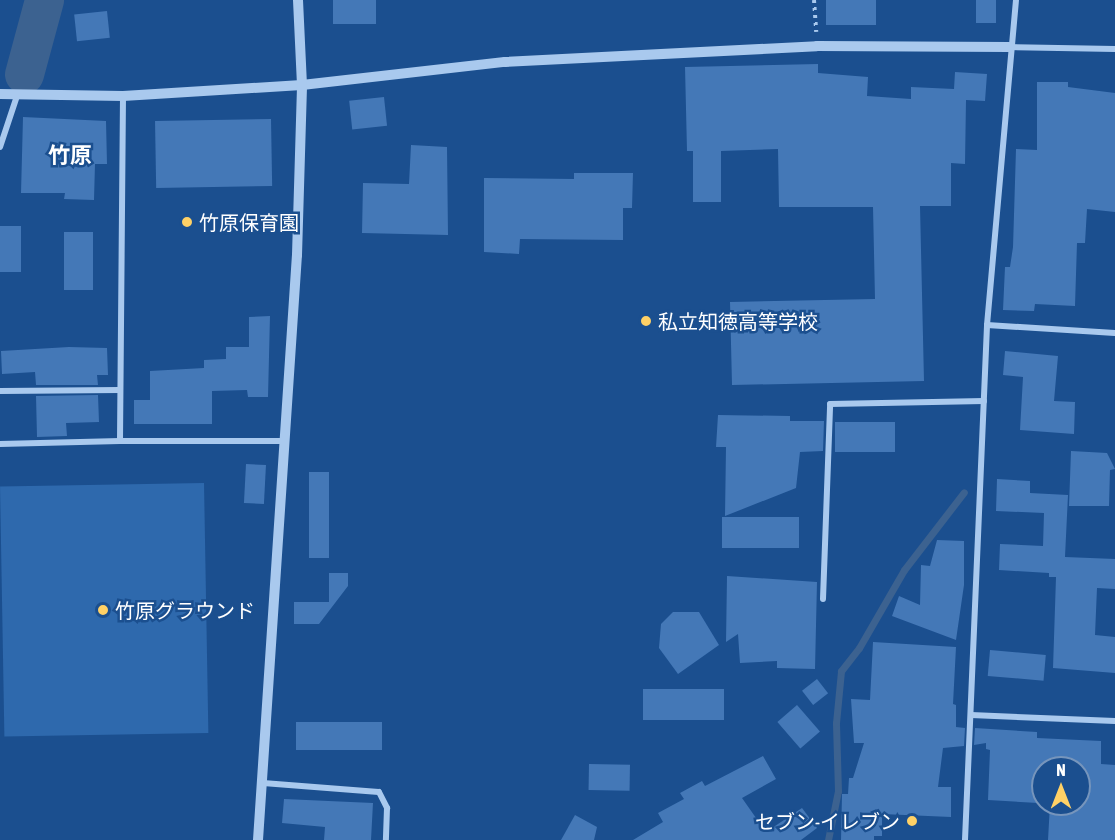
<!DOCTYPE html>
<html>
<head>
<meta charset="utf-8">
<style>
  body { margin:0 }
  #map { position:relative; width:1115px; height:840px; overflow:hidden; background:#1b4f8f; font-family:"Asap Condensed","Noto Sans JP",sans-serif }
  div>[style] { position:absolute }
  [style*='--x'] { left:calc(var(--x)*1px); top:calc(var(--y)*1px); width:calc(var(--w)*1px); rotate:calc(var(--a)*1deg) }
  .green>* { inset:0; background:#2e69ad; transform-origin:0 0 }
  .stream>* { height:7px; margin:-3.5px; padding:0 3.5px; transform-origin:3.5px; border-radius:3.5px; background:#3c6290 }
  .river>* { height:39px; margin:-19.5px; padding:0 19.5px; transform-origin:19.5px; border-radius:19.5px; background:#3c6290 }
  .building>* { inset:0; background:#4478b7; transform-origin:0 0 }
  .path>* { height:4px; margin-top:-2px; transform-origin:0; background:repeating-linear-gradient(90deg,#a9c9ee 0 3px,transparent 0 7.5px) }
  .minor>* { height:6px; margin:-3px; padding:0 3px; transform-origin:3px; border-radius:3px; background:#a9c9ee }
  .tertiary>* { height:10px; margin:-5px; padding:0 5px; transform-origin:5px; border-radius:5px; background:#a9c9ee }
  .dots>* { width:16px; height:16px; translate:-50% -50%; box-sizing:border-box; border:3px solid #1b4f8f; border-radius:50% }
  span { translate:-50% -50%; white-space:nowrap; text-align:center; line-height:1.15; -webkit-text-stroke:5px #1b4f8f; paint-order:stroke }
  .poi-label { font-size:20px; color:#fff }
  .left { translate:0 -50%; text-align:left }
  .right { translate:-100% -50%; text-align:right }
  .quarter-label { font-size:22px; color:#fff; font-weight:700 }
  .north { position:absolute; left:1031px; top:756px; width:60px; height:60px; box-sizing:border-box; background:#1b4f8f; border:2px solid #7695bc; border-radius:50%; rotate:0deg; font-size:16px; font-weight:700; line-height:24px; text-align:center; color:#fff }
  .north::after { content:''; display:block; margin:auto; width:21px; height:27px; background:#ffd166; clip-path:polygon(50% 0,100% 100%,50% 72%,0 100%) }
</style>
</head>
<body>
<div id="map">
  <div class="green">
    <i style="left:204px;top:483px;width:250px;height:204px;rotate:89deg"></i>
  </div>
  <div class="stream">
    <i style="--x:828;--y:840;--w:50;--a:-78.5"></i>
    <i style="--x:838;--y:791;--w:68;--a:-91.7"></i>
    <i style="--x:836;--y:723;--w:52;--a:-84.5"></i>
    <i style="--x:841;--y:671;--w:29;--a:-52"></i>
    <i style="--x:859;--y:648;--w:90;--a:-60"></i>
    <i style="--x:904;--y:570;--w:98;--a:-52.4"></i>
  </div>
  <div class="river">
    <i style="--x:24;--y:74;--w:77;--a:-74.9"></i>
  </div>
  <div class="building">
    <i style="left:333px;top:0;width:43px;height:24px"></i>
    <i style="left:826px;top:0;width:50px;height:25px"></i>
    <i style="left:976px;top:0;width:20px;height:23px"></i>
    <i style="left:107px;top:11px;width:27px;height:33px;rotate:84deg"></i>
    <i style="clip-path:polygon(818px 64px,818px 73px,868px 77px,867px 96px,911px 99px,911px 87px,954px 89px,955px 72px,987px 74px,985px 101px,966px 100px,965px 164px,951px 163px,951px 206px,920px 206px,924px 381px,732px 385px,730px 302px,875px 299px,873px 207px,779px 207px,778px 149px,721px 151px,721px 202px,693px 202px,693px 151px,687px 151px,685px 67px)"></i>
    <i style="clip-path:polygon(1037px 82px,1068px 82px,1068px 87px,1115px 93px,1115px 212px,1087px 209px,1085px 243px,1077px 243px,1075px 306px,1035px 304px,1034px 311px,1003px 310px,1005px 267px,1010px 267px,1013px 247px,1016px 149px,1037px 150px)"></i>
    <i style="left:384px;top:97px;width:29px;height:35px;rotate:84deg"></i>
    <i style="clip-path:polygon(23px 117px,106px 121px,107px 164px,95px 164px,94px 200px,64px 199px,65px 193px,21px 193px)"></i>
    <i style="left:271px;top:119px;width:67px;height:116px;rotate:89deg"></i>
    <i style="clip-path:polygon(411px 145px,447px 147px,448px 235px,362px 233px,363px 183px,409px 184px)"></i>
    <i style="clip-path:polygon(574px 173px,633px 173px,632px 208px,623px 208px,623px 240px,520px 239px,519px 254px,484px 252px,484px 178px,574px 179px)"></i>
    <i style="left:0;top:226px;width:21px;height:46px"></i>
    <i style="left:64px;top:232px;width:29px;height:58px"></i>
    <i style="clip-path:polygon(270px 316px,268px 397px,248px 397px,247px 390px,212px 391px,212px 424px,134px 424px,134px 400px,150px 400px,150px 371px,204px 368px,204px 360px,226px 359px,226px 347px,249px 347px,249px 317px)"></i>
    <i style="clip-path:polygon(69px 347px,107px 348px,108px 375px,97px 375px,98px 385px,36px 385px,35px 372px,2px 374px,1px 351px)"></i>
    <i style="clip-path:polygon(1005px 351px,1058px 356px,1054px 401px,1075px 402px,1074px 434px,1020px 430px,1023px 377px,1003px 375px)"></i>
    <i style="clip-path:polygon(98px 395px,99px 422px,66px 423px,67px 436px,37px 437px,36px 396px)"></i>
    <i style="clip-path:polygon(718px 415px,790px 416px,790px 421px,824px 421px,823px 451px,800px 452px,796px 488px,725px 516px,726px 447px,716px 447px)"></i>
    <i style="left:835px;top:422px;width:60px;height:30px"></i>
    <i style="clip-path:polygon(1071px 451px,1107px 453px,1115px 469px,1110px 470px,1109px 506px,1069px 506px)"></i>
    <i style="left:246px;top:464px;width:20px;height:39px;rotate:3deg"></i>
    <i style="left:309px;top:472px;width:20px;height:86px"></i>
    <i style="clip-path:polygon(997px 479px,1030px 481px,1030px 493px,1068px 495px,1065px 557px,1115px 559px,1115px 589px,1097px 588px,1095px 635px,1115px 637px,1115px 673px,1053px 668px,1056px 577px,1049px 577px,1049px 573px,999px 570px,1000px 544px,1043px 546px,1044px 513px,996px 511px)"></i>
    <i style="left:722px;top:517px;width:77px;height:31px"></i>
    <i style="clip-path:polygon(937px 540px,964px 541px,964px 585px,956px 640px,892px 616px,899px 596px,920px 605px,921px 565px,930px 566px)"></i>
    <i style="clip-path:polygon(329px 573px,348px 573px,348px 586px,319px 624px,294px 624px,294px 602px,329px 602px)"></i>
    <i style="clip-path:polygon(727px 576px,817px 582px,815px 669px,777px 668px,777px 661px,740px 663px,738px 634px,726px 642px)"></i>
    <i style="clip-path:polygon(673px 612px,699px 612px,719px 645px,678px 674px,659px 648px,661px 624px)"></i>
    <i style="clip-path:polygon(873px 642px,956px 647px,953px 704px,956px 705px,956px 727px,965px 728px,964px 746px,943px 748px,938px 787px,951px 787px,951px 817px,882px 814px,882px 836px,874px 836px,874px 840px,841px 840px,842px 794px,848px 794px,849px 778px,853px 778px,864px 743px,854px 743px,851px 699px,870px 700px)"></i>
    <i style="left:990px;top:650px;width:56px;height:26px;rotate:5deg"></i>
    <i style="left:817px;top:679px;width:18px;height:19px;rotate:52deg"></i>
    <i style="left:643px;top:689px;width:81px;height:31px"></i>
    <i style="left:797px;top:705px;width:35px;height:26px;rotate:49deg"></i>
    <i style="left:382px;top:722px;width:28px;height:86px;rotate:90deg"></i>
    <i style="clip-path:polygon(975px 728px,1037px 732px,1037px 738px,1101px 741px,1101px 764px,1115px 765px,1115px 840px,1048px 840px,1050px 804px,1079px 804px,1079px 768px,1039px 768px,1038px 803px,988px 800px,990px 750px,986px 749px,986px 743px,974px 745px)"></i>
    <i style="clip-path:polygon(763px 756px,776px 779px,742px 798px,766px 832px,802px 808px,817px 828px,801px 840px,633px 840px,663px 822px,658px 813px,684px 799px,680px 793px,702px 781px,705px 786px)"></i>
    <i style="left:589px;top:764px;width:41px;height:26px;rotate:1deg"></i>
    <i style="clip-path:polygon(284px 799px,373px 803px,371px 840px,324px 840px,325px 827px,282px 823px)"></i>
    <i style="clip-path:polygon(575px 815px,597px 827px,594px 840px,561px 840px)"></i>
  </div>
  <div class="path">
    <i style="--x:814;--y:0;--w:32;--a:86"></i>
  </div>
  <div class="minor">
    <i style="--x:1009;--y:47;--w:106;--a:1.1"></i>
    <i style="--x:123;--y:96;--w:345;--a:90.5"></i>
    <i style="--x:120;--y:441;--w:165;--a:0"></i>
    <i style="--x:0;--y:147;--w:54;--a:-71.6"></i>
    <i style="--x:987;--y:325;--w:128;--a:3.6"></i>
    <i style="--x:0;--y:391;--w:120;--a:-0.5"></i>
    <i style="--x:0;--y:444;--w:120;--a:-1.4"></i>
    <i style="--x:823;--y:599;--w:195;--a:-87.9"></i>
    <i style="--x:830;--y:404;--w:154;--a:-1.1"></i>
    <i style="--x:971;--y:715;--w:144;--a:2.4"></i>
    <i style="--x:263;--y:783;--w:116;--a:4.4"></i>
    <i style="--x:379;--y:792;--w:18;--a:63"></i>
    <i style="--x:387;--y:808;--w:32;--a:92"></i>
    <i style="--x:965;--y:840;--w:515;--a:-87.55"></i>
    <i style="--x:987;--y:325;--w:326;--a:-84.9"></i>
  </div>
  <div class="tertiary">
    <i style="--x:0;--y:94;--w:123;--a:0.9"></i>
    <i style="--x:123;--y:96;--w:179;--a:-3.5"></i>
    <i style="--x:302;--y:85;--w:204;--a:-6.5"></i>
    <i style="--x:505;--y:62;--w:312;--a:-2.9"></i>
    <i style="--x:817;--y:46;--w:192;--a:0.3"></i>
    <i style="--x:258;--y:840;--w:586;--a:-86.19"></i>
    <i style="--x:297;--y:255;--w:170;--a:-88.3"></i>
    <i style="--x:302;--y:85;--w:85;--a:-92.7"></i>
  </div>
  <div class="dots">
    <i style="left:187px;top:222px;background:#ffd166"></i>
    <i style="left:646px;top:321px;background:#ffd166"></i>
    <i style="left:103px;top:610px;background:#ffd166"></i>
    <i style="left:912px;top:821px;background:#ffd166"></i>
  </div>
  <div class="poi-label">
    <span class="left" style="left:199px;top:222px">竹原保育園</span>
    <span class="left" style="left:658px;top:321px">私立知徳高等学校</span>
    <span class="left" style="left:115px;top:610px">竹原グラウンド</span>
    <span class="right" style="left:900px;top:821px">セブン-イレブン</span>
  </div>
  <div class="quarter-label">
    <span style="left:70px;top:156px">竹原</span>
  </div>
  <div class="north">N</div>
</div>
</body>
</html>
